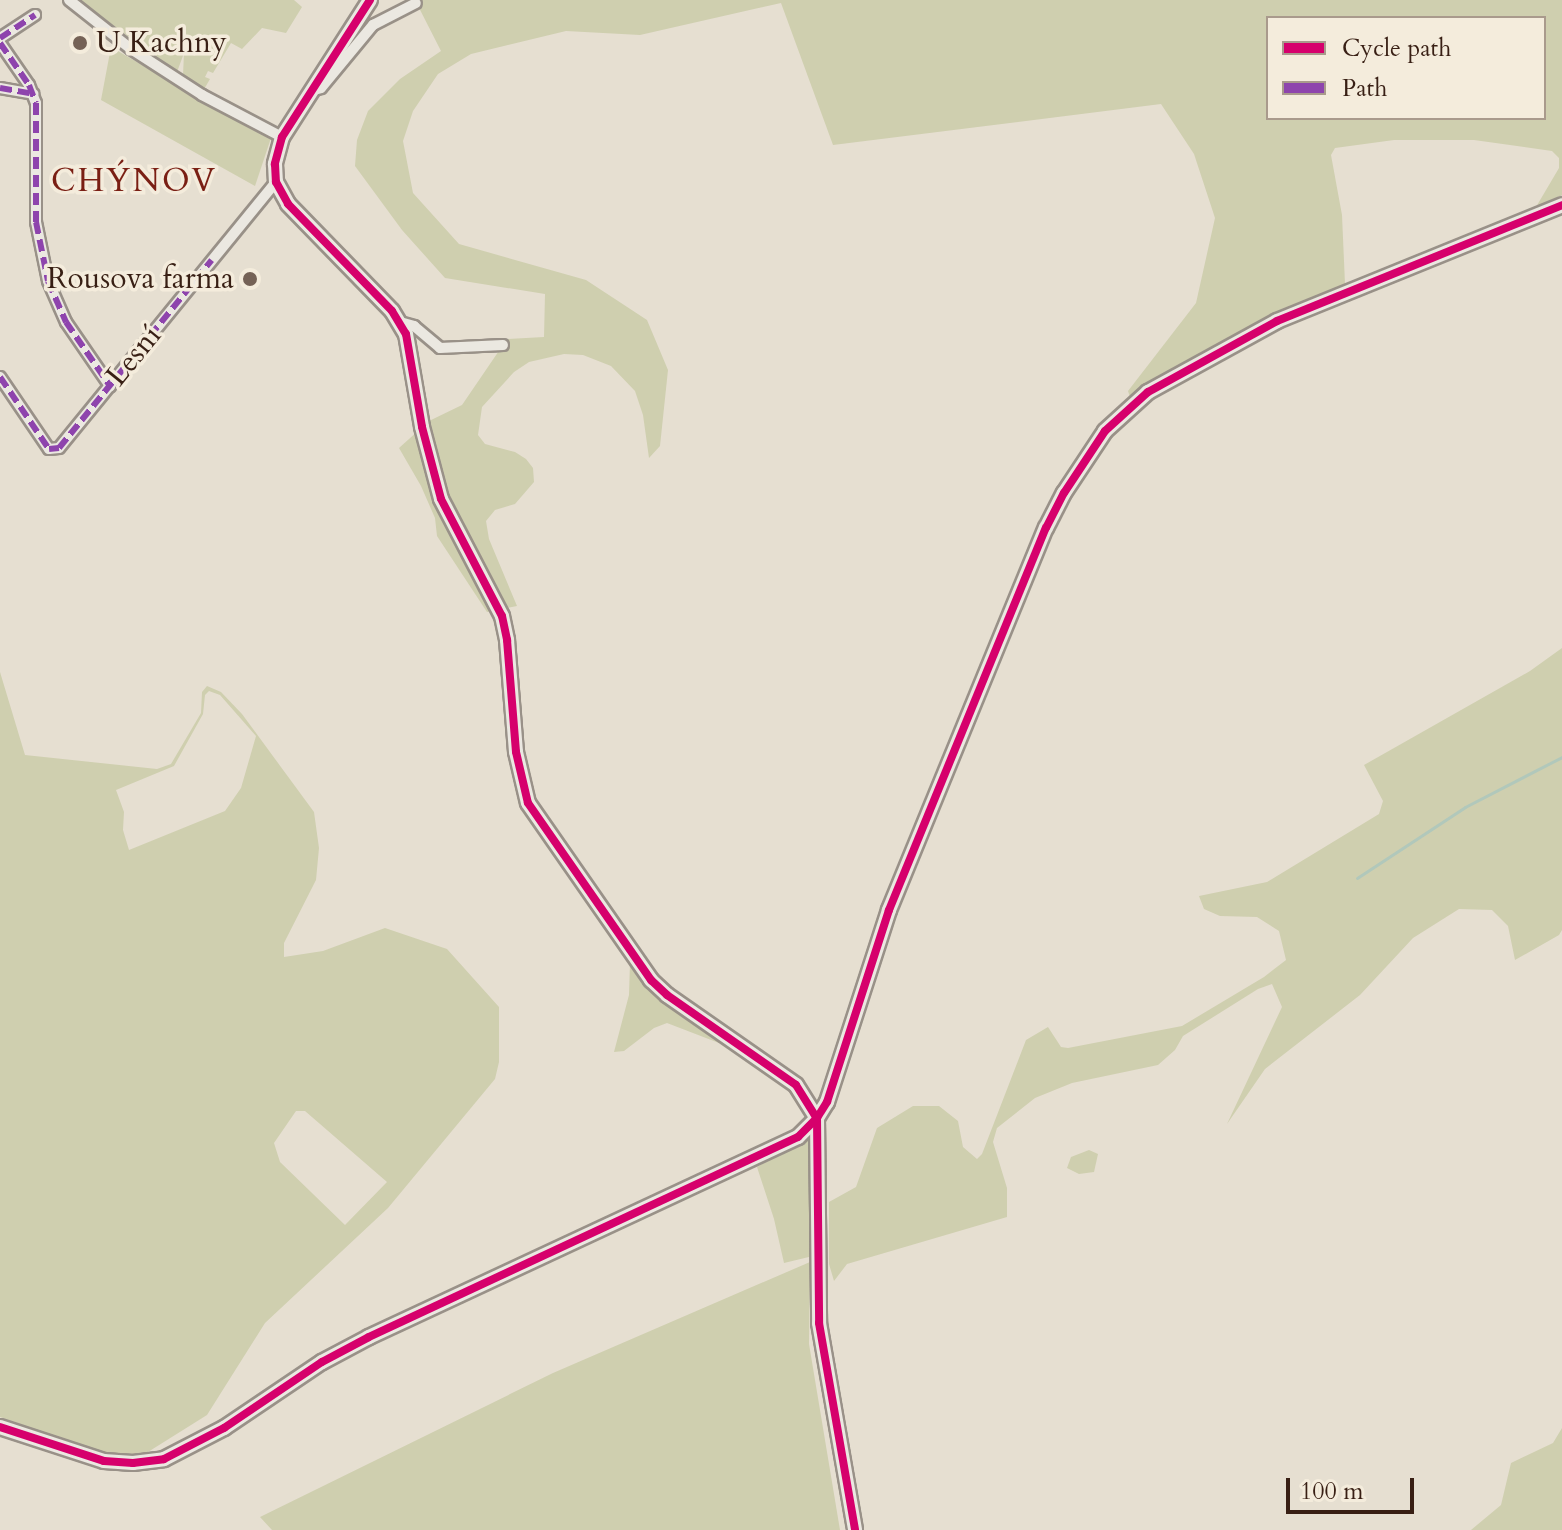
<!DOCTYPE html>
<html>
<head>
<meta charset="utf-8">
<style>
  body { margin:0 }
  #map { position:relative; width:1562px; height:1530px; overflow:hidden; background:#e6dfd1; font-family:Cardo,serif }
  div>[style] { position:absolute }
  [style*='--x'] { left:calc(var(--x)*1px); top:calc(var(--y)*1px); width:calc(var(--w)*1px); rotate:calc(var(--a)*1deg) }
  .green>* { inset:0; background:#cfcfaf }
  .stream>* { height:3px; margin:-1.5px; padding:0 1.5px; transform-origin:1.5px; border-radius:1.5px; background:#b1c8bb }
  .roads { filter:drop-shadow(2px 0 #999188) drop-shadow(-2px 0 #999188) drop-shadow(0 2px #999188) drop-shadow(0 -2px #999188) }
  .street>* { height:10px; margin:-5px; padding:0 5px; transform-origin:5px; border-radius:5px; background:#ebe8e1 }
  .secondary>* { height:14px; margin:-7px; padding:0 7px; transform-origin:7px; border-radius:7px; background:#ebe8e1 }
  .quiet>* { height:6px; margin-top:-3px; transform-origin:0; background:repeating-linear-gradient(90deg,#8e44ad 0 12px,transparent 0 18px) }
  .cycleway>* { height:8px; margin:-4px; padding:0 4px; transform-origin:4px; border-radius:4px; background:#d6006c }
  .dots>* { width:22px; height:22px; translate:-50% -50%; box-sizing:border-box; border:4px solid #f4ecdc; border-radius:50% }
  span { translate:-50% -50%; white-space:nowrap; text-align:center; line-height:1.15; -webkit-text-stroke:7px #f4ecdc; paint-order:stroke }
  .poi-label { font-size:30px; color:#381f14 }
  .left { translate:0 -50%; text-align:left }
  .right { translate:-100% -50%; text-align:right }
  .street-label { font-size:30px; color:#381f14 }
  .neighbourhood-label { font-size:32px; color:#7a1f14; letter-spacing:2px }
  .legend { position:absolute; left:1266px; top:16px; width:280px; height:104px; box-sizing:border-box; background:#f4ecdc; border:2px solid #a99a8c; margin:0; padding:10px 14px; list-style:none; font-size:24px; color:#381f14 }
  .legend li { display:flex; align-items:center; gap:16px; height:40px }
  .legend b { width:40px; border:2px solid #a99a8c }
  .scale { position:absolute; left:1286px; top:1478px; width:128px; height:36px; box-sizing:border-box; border:4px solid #381f14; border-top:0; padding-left:10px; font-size:24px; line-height:28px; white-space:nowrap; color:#381f14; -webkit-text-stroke:6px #f4ecdc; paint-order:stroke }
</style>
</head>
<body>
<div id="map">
  <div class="green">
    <i style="clip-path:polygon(78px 0,294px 0,302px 7px,286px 33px,262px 28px,242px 49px,231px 43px,213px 73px,208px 71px,205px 77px,210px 79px,203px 91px,183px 75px,184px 53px,177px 72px)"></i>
    <i style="clip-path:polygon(evenodd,415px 0,1562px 0,1562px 195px,1536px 207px,1559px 168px,1559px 158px,1552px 151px,1474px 140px,1394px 140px,1335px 148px,1331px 155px,1342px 215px,1345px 284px,1180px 367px,1130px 397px,1128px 391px,1196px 303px,1215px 218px,1194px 154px,1161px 104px,833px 145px,781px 3px,640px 35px,566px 31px,471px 54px,438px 74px,413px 111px,403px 141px,413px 193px,459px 244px,586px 280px,647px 320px,668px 370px,660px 446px,649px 458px,643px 415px,635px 391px,611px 366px,583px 355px,564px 354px,529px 362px,514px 372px,482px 407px,478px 435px,485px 444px,515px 452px,526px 459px,533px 468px,534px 482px,515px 504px,495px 510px,486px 521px,489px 539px,517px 606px,487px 612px,437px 536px,435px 518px,421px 486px,399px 448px,429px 421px,462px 405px,507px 339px,544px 337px,545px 294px,445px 278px,402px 230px,355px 166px,357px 140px,368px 111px,400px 79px,441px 51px,415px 0,1268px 18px,1544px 18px,1544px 118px,1268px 118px,1268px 18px)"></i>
    <i style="clip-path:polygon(111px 47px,199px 98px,272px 135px,255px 186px,101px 100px)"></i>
    <i style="clip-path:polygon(1562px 648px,1562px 930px,1559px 935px,1515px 960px,1508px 926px,1492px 910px,1459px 909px,1413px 938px,1360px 995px,1265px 1069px,1227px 1124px,1282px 1007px,1272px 984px,1258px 989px,1183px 1036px,1175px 1050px,1158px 1065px,1072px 1083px,1035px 1098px,997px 1128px,993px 1142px,1007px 1188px,1007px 1217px,847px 1264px,834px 1281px,829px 1264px,829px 1202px,856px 1187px,877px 1128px,913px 1106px,939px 1106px,958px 1121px,963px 1147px,977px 1159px,982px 1154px,1026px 1040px,1048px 1027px,1061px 1047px,1068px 1048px,1182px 1026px,1264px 977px,1286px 960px,1279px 931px,1257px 917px,1220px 916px,1204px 909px,1199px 896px,1267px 882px,1379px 814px,1383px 801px,1364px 765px,1530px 671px)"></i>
    <i style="clip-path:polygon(evenodd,0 672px,25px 755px,157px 769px,171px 764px,201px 713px,202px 692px,207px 686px,221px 692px,242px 714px,314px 812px,319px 848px,316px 880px,284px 943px,284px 957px,323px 951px,385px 928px,447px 949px,499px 1007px,499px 1062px,495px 1079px,388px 1208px,265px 1323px,207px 1415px,132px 1462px,0 1417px,0 672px,209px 691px,220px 695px,256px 736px,241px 788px,225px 811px,129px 850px,123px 830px,124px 812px,116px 790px,174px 766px,203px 714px,205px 695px,209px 691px,0 672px,296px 1111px,305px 1111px,387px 1182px,345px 1225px,280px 1162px,274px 1143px,296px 1111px)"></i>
    <i style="clip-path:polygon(630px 963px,659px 997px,722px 1039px,719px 1043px,667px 1023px,654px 1028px,624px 1051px,614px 1052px,629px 995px)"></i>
    <i style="clip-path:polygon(809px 1137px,813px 1256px,784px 1263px,774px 1219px,757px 1167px)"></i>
    <i style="clip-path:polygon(1089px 1150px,1098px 1154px,1094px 1172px,1079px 1174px,1067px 1168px,1071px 1157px)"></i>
    <i style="clip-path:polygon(810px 1262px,809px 1344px,840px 1530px,272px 1530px,260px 1517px,553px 1373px)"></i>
    <i style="clip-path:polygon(1562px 1428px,1562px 1530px,1471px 1530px,1501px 1505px,1511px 1463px,1553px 1443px)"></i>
  </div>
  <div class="stream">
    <i style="--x:1357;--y:878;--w:129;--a:-33.3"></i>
    <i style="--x:1465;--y:807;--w:109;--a:-27.3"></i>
  </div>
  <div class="roads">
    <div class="street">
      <i style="--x:69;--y:0;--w:79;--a:38.3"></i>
      <i style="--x:131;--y:49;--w:85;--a:32.9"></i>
      <i style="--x:202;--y:95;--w:90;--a:27.7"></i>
      <i style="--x:0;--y:38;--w:42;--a:-33.3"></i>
      <i style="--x:0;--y:43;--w:51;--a:55.4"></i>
      <i style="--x:29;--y:85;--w:19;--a:69"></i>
      <i style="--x:36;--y:103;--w:119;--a:90"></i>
      <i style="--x:36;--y:222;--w:60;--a:78.5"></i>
      <i style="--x:48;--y:281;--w:45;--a:66.3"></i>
      <i style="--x:66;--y:322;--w:78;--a:55.5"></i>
      <i style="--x:0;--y:88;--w:34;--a:10"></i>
      <i style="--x:314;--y:90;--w:7;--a:-16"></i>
      <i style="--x:321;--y:88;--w:82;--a:-50.5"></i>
      <i style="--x:373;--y:25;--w:48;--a:-27.1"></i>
      <i style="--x:400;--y:322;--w:15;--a:16"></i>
      <i style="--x:414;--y:326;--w:34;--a:40"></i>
      <i style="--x:440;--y:348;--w:63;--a:-2.7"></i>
      <i style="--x:0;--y:377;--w:87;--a:55.8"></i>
      <i style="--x:49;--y:449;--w:10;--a:-6"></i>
      <i style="--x:59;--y:448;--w:343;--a:-50.8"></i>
    </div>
    <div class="secondary">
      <i style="--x:370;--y:0;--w:163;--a:122.7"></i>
      <i style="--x:282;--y:137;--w:28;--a:105"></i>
      <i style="--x:275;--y:164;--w:18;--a:87"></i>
      <i style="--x:276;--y:182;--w:25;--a:61"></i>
      <i style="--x:288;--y:204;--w:149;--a:45.8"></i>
      <i style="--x:392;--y:311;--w:27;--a:59"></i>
      <i style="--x:406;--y:334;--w:94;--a:80.2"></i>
      <i style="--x:422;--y:427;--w:74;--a:75.2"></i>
      <i style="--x:441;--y:499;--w:132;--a:62.5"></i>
      <i style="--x:502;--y:616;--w:25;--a:78"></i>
      <i style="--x:507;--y:640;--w:112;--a:85.4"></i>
      <i style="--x:516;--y:752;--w:52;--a:76.8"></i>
      <i style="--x:528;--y:803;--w:216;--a:55.2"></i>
      <i style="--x:651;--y:980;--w:22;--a:43"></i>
      <i style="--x:667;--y:995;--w:157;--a:34.9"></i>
      <i style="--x:796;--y:1085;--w:39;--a:58"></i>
      <i style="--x:817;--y:1118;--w:205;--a:89.4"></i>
      <i style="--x:819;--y:1323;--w:210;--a:80.1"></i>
      <i style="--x:0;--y:1427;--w:109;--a:18.1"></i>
      <i style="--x:104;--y:1461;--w:29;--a:4"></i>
      <i style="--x:133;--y:1463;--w:31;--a:-7"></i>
      <i style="--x:164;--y:1459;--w:68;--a:-27.3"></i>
      <i style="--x:224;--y:1428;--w:118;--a:-34"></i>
      <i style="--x:322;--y:1362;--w:53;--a:-28"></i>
      <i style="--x:369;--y:1337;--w:473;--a:-25"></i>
      <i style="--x:798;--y:1137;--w:27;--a:-45"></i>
      <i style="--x:817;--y:1118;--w:19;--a:-58"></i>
      <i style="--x:827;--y:1102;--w:202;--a:-72.1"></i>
      <i style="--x:889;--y:910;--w:413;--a:-67.7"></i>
      <i style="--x:1046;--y:528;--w:39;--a:-63"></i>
      <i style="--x:1064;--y:493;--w:74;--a:-56.5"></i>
      <i style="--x:1105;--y:431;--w:58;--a:-42.2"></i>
      <i style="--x:1148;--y:392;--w:147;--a:-28.8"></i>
      <i style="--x:1277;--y:321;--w:308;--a:-22.1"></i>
    </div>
  </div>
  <div class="quiet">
    <i style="--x:0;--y:38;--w:42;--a:-33.3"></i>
    <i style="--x:0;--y:43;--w:51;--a:55.4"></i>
    <i style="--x:29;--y:85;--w:19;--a:69"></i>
    <i style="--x:36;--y:103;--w:119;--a:90"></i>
    <i style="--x:36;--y:222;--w:60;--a:78.5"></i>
    <i style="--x:48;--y:281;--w:45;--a:66.3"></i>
    <i style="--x:66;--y:322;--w:78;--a:55.5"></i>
    <i style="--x:0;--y:88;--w:34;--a:10"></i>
    <i style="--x:0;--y:377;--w:87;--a:55.8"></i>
    <i style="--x:49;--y:449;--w:10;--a:-6"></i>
    <i style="--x:59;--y:448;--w:242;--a:-50.9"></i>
  </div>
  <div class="cycleway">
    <i style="--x:370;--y:0;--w:163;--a:122.7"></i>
    <i style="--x:282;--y:137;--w:28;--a:105"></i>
    <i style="--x:275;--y:164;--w:18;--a:87"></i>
    <i style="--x:276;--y:182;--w:25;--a:61"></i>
    <i style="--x:288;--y:204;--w:149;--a:45.8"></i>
    <i style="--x:392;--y:311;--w:27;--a:59"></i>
    <i style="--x:406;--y:334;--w:94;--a:80.2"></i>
    <i style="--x:422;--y:427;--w:74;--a:75.2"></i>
    <i style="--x:441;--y:499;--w:132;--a:62.5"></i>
    <i style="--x:502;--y:616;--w:25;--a:78"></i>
    <i style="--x:507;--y:640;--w:112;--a:85.4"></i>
    <i style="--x:516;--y:752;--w:52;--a:76.8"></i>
    <i style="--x:528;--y:803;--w:216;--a:55.2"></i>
    <i style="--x:651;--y:980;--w:22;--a:43"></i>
    <i style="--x:667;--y:995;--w:157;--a:34.9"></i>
    <i style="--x:796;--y:1085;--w:39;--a:58"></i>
    <i style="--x:817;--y:1118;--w:205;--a:89.4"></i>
    <i style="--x:819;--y:1323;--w:210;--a:80.1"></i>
    <i style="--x:0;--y:1427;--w:109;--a:18.1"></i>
    <i style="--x:104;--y:1461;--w:29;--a:4"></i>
    <i style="--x:133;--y:1463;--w:31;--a:-7"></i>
    <i style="--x:164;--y:1459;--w:68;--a:-27.3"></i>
    <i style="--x:224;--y:1428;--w:118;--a:-34"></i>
    <i style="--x:322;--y:1362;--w:53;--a:-28"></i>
    <i style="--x:369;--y:1337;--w:473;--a:-25"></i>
    <i style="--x:798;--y:1137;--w:27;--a:-45"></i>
    <i style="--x:817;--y:1118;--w:19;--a:-58"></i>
    <i style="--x:827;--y:1102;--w:202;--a:-72.1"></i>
    <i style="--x:889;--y:910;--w:413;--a:-67.7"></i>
    <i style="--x:1046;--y:528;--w:39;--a:-63"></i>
    <i style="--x:1064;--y:493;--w:74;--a:-56.5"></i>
    <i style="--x:1105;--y:431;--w:58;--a:-42.2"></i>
    <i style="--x:1148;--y:392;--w:147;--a:-28.8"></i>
    <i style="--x:1277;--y:321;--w:308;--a:-22.1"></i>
  </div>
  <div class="dots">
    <i style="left:80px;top:43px;background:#756256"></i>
    <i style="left:250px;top:279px;background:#756256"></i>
  </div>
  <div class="poi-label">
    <span class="left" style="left:96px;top:43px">U Kachny</span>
    <span class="right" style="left:234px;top:279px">Rousova farma</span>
  </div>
  <div class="street-label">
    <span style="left:134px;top:356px;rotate:-51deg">Lesní</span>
  </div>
  <div class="neighbourhood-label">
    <span style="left:134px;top:181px">CHÝNOV</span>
  </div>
  <ul class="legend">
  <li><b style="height:10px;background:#d6006c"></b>Cycle path</li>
  <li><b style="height:10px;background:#8e44ad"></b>Path</li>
  </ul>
  <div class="scale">100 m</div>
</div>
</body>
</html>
